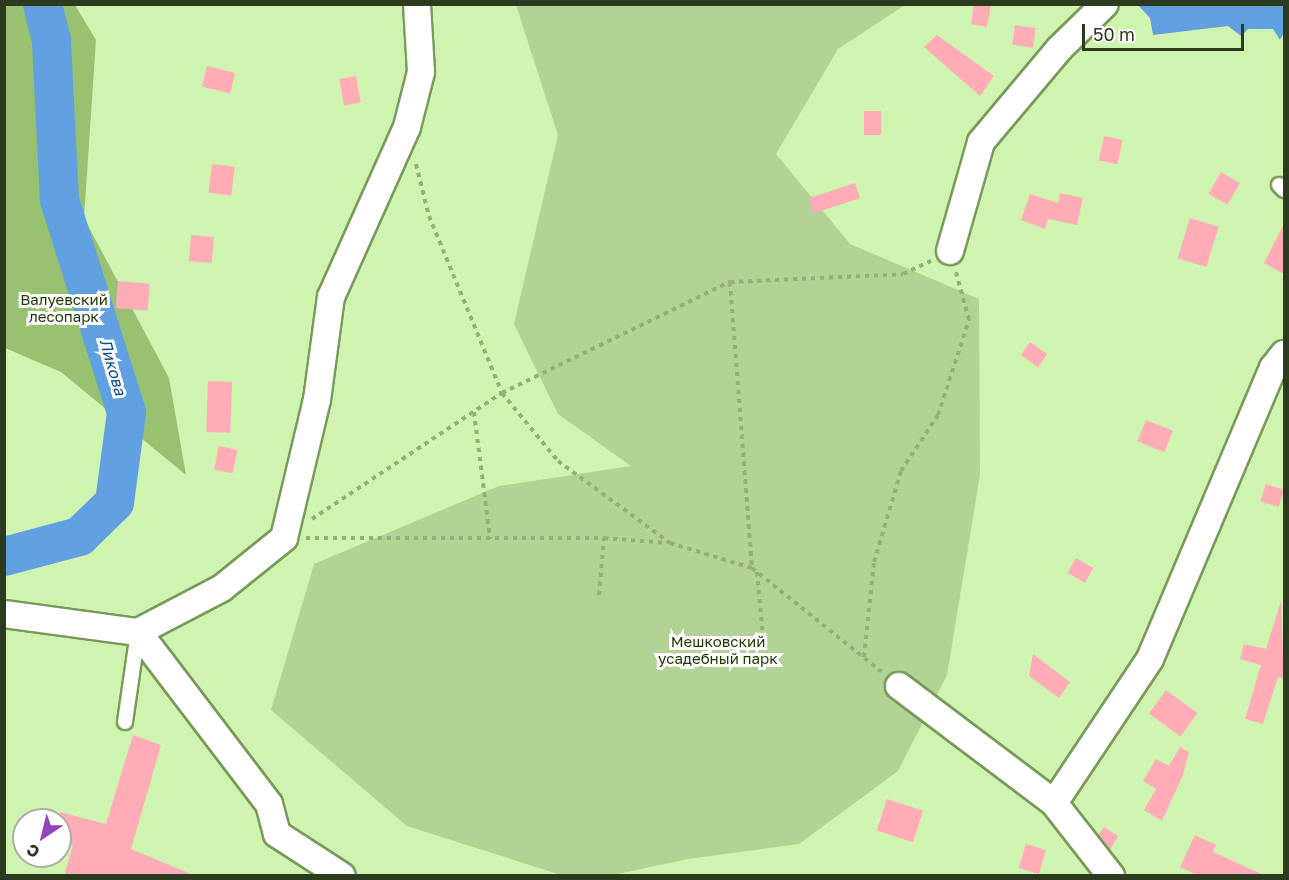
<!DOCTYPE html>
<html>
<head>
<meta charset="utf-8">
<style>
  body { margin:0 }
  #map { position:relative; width:1289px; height:880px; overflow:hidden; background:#cff4af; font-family:"Golos Text",sans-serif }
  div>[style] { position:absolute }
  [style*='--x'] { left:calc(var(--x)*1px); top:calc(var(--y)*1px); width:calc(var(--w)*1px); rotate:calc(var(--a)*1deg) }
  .green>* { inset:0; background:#b2d296 }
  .forest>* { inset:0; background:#98c171 }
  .water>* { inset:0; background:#61a0e1 }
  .river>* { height:39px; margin:-19.5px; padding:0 19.5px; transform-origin:19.5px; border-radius:19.5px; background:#61a0e1 }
  .building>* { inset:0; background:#ffacb7; transform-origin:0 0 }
  .path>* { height:4px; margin-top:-2px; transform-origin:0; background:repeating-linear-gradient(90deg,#93b07a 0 4.5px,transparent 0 9px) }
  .roads { filter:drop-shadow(2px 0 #799b5a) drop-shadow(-2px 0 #799b5a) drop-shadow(0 2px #799b5a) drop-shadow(0 -2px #799b5a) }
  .service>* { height:14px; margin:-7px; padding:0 7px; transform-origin:7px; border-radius:7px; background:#fff }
  .minor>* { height:26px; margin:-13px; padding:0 13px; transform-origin:13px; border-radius:13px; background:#fff }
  span { translate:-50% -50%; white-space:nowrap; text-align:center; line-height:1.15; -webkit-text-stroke:6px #fff; paint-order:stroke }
  .park-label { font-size:15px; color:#1f3800 }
  .water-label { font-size:16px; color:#004a86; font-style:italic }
  .frame { position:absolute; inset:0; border:6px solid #2c3a1f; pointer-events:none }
  .north { position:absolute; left:12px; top:808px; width:60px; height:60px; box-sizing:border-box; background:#fff; border:2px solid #abb0a5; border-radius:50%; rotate:215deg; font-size:16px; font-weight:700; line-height:24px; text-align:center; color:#2c3a1f }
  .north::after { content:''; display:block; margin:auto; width:21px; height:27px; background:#8e46b8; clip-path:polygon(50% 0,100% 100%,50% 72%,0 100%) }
  .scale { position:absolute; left:1082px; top:24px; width:162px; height:27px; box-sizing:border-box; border:3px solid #2c3a1f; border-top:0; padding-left:8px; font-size:18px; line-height:21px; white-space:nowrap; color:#2c3a1f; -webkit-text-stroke:4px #fff; paint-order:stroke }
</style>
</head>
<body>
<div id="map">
  <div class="green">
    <i style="clip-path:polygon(516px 5px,905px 5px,838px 49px,776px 154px,850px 244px,979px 299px,980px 475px,947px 675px,898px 771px,799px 844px,688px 859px,613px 875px,561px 875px,407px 826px,271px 710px,314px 564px,499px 486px,631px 466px,558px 414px,514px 324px,558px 135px)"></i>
  </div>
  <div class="forest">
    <i style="clip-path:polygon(4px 5px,75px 5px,96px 40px,84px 218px,169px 378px,186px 475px,61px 372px,5px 348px)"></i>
  </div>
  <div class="water">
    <i style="clip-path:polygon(1138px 5px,1284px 5px,1284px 32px,1280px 40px,1273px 29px,1248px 29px,1241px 36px,1228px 26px,1153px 35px,1150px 18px)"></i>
  </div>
  <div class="river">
    <i style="--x:4;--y:556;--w:78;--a:-14.9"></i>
    <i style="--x:79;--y:536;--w:49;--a:-44.2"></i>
    <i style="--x:114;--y:502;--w:91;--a:-82.4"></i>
    <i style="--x:126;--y:412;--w:222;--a:-107.5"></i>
    <i style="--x:59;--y:200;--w:160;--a:-92.9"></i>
    <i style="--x:51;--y:40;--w:37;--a:-104"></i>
  </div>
  <div class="building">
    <i style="clip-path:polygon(974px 4px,991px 4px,987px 27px,971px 24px)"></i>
    <i style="left:1015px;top:25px;width:21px;height:20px;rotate:8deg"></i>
    <i style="clip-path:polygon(937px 35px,994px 76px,980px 96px,924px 47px)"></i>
    <i style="left:207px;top:66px;width:29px;height:21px;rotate:14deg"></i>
    <i style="left:356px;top:76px;width:27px;height:17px;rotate:80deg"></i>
    <i style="left:864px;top:111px;width:17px;height:24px"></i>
    <i style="left:1104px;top:136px;width:19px;height:25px;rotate:12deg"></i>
    <i style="left:212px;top:164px;width:23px;height:29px;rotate:7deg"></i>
    <i style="left:1221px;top:172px;width:22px;height:25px;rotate:30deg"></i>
    <i style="left:855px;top:183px;width:16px;height:49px;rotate:72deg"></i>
    <i style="clip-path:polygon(1060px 193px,1083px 198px,1077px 225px,1048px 219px,1045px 229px,1021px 220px,1030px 194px,1058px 203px)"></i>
    <i style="left:1190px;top:218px;width:30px;height:42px;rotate:17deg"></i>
    <i style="clip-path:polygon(1284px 224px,1284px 274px,1264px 263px)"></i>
    <i style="left:191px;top:235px;width:23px;height:26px;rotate:5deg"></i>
    <i style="left:118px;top:281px;width:32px;height:27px;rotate:5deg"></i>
    <i style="left:1030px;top:342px;width:21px;height:16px;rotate:35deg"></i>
    <i style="left:208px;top:381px;width:24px;height:51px;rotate:2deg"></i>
    <i style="left:1146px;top:420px;width:29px;height:23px;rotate:22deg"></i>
    <i style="left:219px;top:446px;width:19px;height:24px;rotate:12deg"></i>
    <i style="left:1266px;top:484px;width:19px;height:18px;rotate:18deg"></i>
    <i style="left:1076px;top:558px;width:20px;height:17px;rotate:30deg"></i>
    <i style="clip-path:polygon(1281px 601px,1284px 679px,1278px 677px,1263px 724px,1245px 719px,1261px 665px,1240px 659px,1244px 644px,1266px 649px)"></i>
    <i style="clip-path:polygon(1033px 654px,1070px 682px,1059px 698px,1029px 676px)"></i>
    <i style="left:1166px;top:690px;width:39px;height:29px;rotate:36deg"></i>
    <i style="clip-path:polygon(133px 735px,161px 745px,131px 849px,196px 876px,64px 876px,73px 845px,60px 842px,60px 812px,106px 824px)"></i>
    <i style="clip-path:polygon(1180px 747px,1189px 752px,1183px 775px,1162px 821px,1144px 810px,1156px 789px,1143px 781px,1156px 759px,1169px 766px)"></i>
    <i style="left:887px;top:799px;width:38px;height:33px;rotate:18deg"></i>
    <i style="clip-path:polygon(1104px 827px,1118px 836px,1110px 850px,1098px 836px)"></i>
    <i style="clip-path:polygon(1195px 835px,1216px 845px,1213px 852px,1266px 876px,1199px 876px,1180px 867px)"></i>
    <i style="left:1026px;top:844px;width:21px;height:25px;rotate:17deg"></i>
  </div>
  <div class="path">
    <i style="--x:416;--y:164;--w:54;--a:76"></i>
    <i style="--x:429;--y:216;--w:191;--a:67.6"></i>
    <i style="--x:502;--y:393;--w:88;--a:50.5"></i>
    <i style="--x:558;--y:461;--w:139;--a:36.2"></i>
    <i style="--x:670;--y:543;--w:86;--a:17"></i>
    <i style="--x:752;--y:568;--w:166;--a:38.7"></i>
    <i style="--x:730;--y:282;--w:287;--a:85.6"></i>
    <i style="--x:474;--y:412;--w:128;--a:82.8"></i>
    <i style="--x:312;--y:519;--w:228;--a:-33.6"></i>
    <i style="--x:502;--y:393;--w:254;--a:-26"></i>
    <i style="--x:730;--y:282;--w:173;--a:-2.6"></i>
    <i style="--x:903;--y:274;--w:31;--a:-25"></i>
    <i style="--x:306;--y:538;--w:298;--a:0"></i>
    <i style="--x:604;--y:538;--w:63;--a:4.5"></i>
    <i style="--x:757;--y:572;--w:86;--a:84.7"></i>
    <i style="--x:599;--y:595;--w:57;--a:-85"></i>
    <i style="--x:864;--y:657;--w:96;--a:-84"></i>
    <i style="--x:874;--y:562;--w:95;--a:-73.5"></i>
    <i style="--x:901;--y:471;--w:67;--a:-56.5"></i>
    <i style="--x:938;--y:415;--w:100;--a:-71.9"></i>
    <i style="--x:969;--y:320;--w:50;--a:-105.2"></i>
  </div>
  <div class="roads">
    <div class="service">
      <i style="--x:1279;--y:185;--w:7;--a:45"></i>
      <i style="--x:125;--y:722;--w:91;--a:-81.8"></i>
    </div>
    <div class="minor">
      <i style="--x:950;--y:251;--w:113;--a:-74.1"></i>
      <i style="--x:981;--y:142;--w:121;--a:-50"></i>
      <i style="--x:1059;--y:49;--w:64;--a:-44.4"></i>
      <i style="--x:4;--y:614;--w:135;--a:7.7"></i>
      <i style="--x:138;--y:632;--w:95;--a:-27.6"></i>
      <i style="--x:222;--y:588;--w:80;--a:-38.9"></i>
      <i style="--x:284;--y:538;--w:142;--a:-76.6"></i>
      <i style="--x:317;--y:400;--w:104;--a:-82.3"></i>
      <i style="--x:331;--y:297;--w:186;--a:-65.9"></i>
      <i style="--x:407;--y:127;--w:57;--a:-75.7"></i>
      <i style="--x:421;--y:72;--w:68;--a:-93.4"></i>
      <i style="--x:138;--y:632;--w:216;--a:52.7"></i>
      <i style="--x:269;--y:804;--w:31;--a:75"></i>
      <i style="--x:277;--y:834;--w:77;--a:32.9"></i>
      <i style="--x:899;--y:686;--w:194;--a:37"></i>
      <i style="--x:1054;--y:803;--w:93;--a:52"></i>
      <i style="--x:1054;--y:803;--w:173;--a:-56.3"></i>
      <i style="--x:1150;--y:659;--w:316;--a:-67.1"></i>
      <i style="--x:1273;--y:368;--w:18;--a:-52"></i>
    </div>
  </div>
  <div class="park-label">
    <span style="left:64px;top:308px">Валуевский<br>лесопарк</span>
    <span style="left:718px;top:650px">Мешковский<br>усадебный парк</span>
  </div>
  <div class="water-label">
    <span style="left:113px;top:367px;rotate:74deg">Ликова</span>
  </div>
  <div class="frame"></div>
  <div class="north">С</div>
  <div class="scale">50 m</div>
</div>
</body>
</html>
